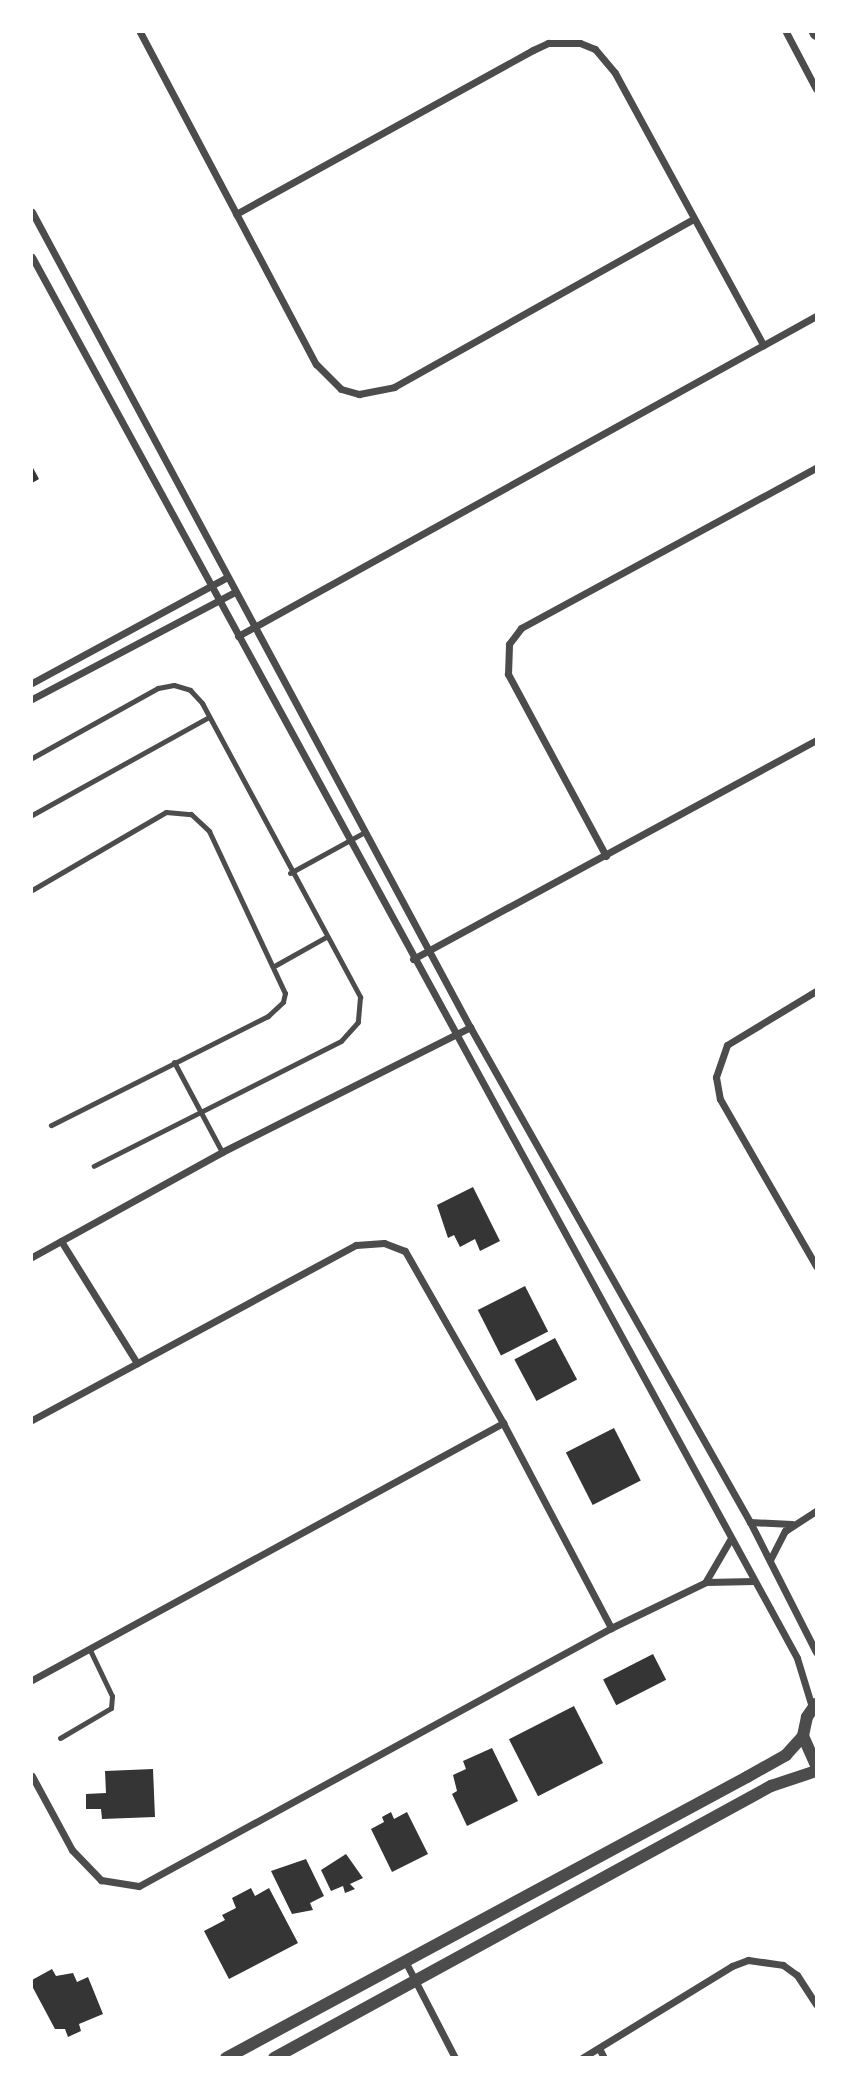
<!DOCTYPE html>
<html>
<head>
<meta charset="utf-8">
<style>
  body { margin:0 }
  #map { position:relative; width:848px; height:2089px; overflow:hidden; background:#fff; font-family:"Open Sans",sans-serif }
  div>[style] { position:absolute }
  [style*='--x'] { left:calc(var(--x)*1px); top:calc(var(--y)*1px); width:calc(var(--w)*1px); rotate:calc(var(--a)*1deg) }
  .building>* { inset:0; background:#353535; transform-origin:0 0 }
  .service>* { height:5px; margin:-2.5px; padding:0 2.5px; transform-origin:2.5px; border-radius:2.5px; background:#4c4c4c }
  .minor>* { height:7px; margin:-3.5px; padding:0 3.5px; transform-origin:3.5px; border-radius:3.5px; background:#4c4c4c }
  .tertiary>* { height:12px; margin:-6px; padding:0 6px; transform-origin:6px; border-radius:6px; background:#4c4c4c }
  span { translate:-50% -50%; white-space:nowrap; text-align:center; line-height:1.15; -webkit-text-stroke:7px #fff; paint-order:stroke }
  .frame { position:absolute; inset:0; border:33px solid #fff; pointer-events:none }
</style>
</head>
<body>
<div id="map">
  <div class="building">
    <i style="clip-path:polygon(32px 466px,39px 479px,32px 483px)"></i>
    <i style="clip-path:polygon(473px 1187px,500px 1241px,480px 1251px,475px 1239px,460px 1247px,454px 1235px,448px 1238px,437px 1205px)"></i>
    <i style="left:525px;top:1286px;width:51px;height:53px;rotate:63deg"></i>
    <i style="left:555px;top:1338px;width:47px;height:46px;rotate:62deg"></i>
    <i style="left:614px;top:1428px;width:59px;height:54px;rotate:63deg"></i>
    <i style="left:653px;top:1654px;width:29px;height:56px;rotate:63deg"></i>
    <i style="left:574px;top:1706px;width:64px;height:73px;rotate:63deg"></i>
    <i style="clip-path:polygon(492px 1748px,518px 1801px,467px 1826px,452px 1794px,457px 1791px,453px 1775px,466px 1769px,463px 1761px)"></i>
    <i style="clip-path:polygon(153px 1769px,155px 1817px,102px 1819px,101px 1809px,86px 1809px,86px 1794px,106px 1793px,105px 1771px)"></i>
    <i style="clip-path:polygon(391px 1812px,394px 1819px,407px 1812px,428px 1854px,392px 1872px,371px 1829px,384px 1822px,382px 1817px)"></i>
    <i style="clip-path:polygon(346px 1854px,363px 1878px,350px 1884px,355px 1889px,345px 1893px,343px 1886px,331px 1891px,321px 1870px)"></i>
    <i style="clip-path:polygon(306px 1859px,324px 1896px,310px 1903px,313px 1910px,292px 1914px,271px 1871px)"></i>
    <i style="clip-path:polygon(251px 1888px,255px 1896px,269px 1888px,298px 1943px,229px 1979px,204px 1931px,225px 1920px,222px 1915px,236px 1908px,232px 1898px)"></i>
    <i style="clip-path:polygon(52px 1969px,56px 1976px,73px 1973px,77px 1982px,88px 1977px,103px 2014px,79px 2024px,81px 2031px,68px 2037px,65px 2029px,55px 2029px,32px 1986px,32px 1980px)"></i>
  </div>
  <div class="service">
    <i style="--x:32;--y:758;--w:144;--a:-29.1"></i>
    <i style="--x:158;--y:688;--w:16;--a:-11"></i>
    <i style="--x:174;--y:685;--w:17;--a:17"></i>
    <i style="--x:190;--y:690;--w:18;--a:47"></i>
    <i style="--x:202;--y:703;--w:334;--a:61.7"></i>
    <i style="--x:360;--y:997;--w:25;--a:95"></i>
    <i style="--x:358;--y:1022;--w:25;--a:132"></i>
    <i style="--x:341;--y:1041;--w:277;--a:153.2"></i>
    <i style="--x:32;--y:815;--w:202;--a:-29"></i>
    <i style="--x:290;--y:873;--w:85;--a:-28.7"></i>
    <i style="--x:32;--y:890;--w:155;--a:-30.2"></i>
    <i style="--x:166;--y:812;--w:25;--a:5"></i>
    <i style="--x:191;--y:814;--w:25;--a:43"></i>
    <i style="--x:209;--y:831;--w:179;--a:64.9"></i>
    <i style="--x:285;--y:993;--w:9;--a:103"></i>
    <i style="--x:283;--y:1002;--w:21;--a:137"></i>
    <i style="--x:268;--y:1016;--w:243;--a:153.3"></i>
    <i style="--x:276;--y:965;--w:57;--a:-29.2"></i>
    <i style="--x:174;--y:1062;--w:102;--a:61.9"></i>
    <i style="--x:60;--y:1738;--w:59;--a:-30.5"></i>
    <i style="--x:111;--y:1708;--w:12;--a:-85"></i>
    <i style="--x:112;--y:1696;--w:53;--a:-115.6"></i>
  </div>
  <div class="minor">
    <i style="--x:140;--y:32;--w:376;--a:62.1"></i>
    <i style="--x:316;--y:364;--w:35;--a:45"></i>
    <i style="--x:341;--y:389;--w:19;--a:16"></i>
    <i style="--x:359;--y:394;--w:36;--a:-11"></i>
    <i style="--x:394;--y:387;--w:343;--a:-29.3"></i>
    <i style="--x:786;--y:32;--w:64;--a:62.2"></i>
    <i style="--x:32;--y:212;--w:925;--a:61.75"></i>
    <i style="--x:470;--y:1027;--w:569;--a:60.51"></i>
    <i style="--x:750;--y:1522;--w:146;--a:63.1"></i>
    <i style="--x:236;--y:214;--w:339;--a:-28.9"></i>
    <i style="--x:533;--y:50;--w:17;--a:-25"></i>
    <i style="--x:548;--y:43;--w:32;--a:0"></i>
    <i style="--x:580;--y:43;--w:16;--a:22"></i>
    <i style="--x:595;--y:49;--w:31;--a:50"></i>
    <i style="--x:615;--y:73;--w:310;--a:61.4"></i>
    <i style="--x:32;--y:257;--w:1596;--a:61.36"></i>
    <i style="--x:797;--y:1658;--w:51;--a:73"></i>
    <i style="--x:238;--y:636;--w:661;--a:-28.97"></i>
    <i style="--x:32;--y:683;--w:222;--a:-28.5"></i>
    <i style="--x:32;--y:699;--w:229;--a:-27.8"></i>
    <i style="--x:606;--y:856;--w:207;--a:-118.3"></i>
    <i style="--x:508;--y:674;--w:30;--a:-88"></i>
    <i style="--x:509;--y:644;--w:20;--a:-53"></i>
    <i style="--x:521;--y:628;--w:336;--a:-28.5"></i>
    <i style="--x:413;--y:959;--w:459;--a:-28.5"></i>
    <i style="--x:816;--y:991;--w:104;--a:148.8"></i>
    <i style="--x:727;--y:1045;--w:34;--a:109"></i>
    <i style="--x:716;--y:1077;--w:22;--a:80"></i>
    <i style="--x:720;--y:1099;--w:193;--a:60.1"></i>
    <i style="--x:61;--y:1241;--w:144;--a:58.1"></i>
    <i style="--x:32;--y:1257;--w:217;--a:-28.9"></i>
    <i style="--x:222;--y:1152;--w:278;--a:-26.7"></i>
    <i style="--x:32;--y:1420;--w:368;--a:-28.4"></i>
    <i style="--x:356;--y:1245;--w:28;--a:-4"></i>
    <i style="--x:384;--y:1243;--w:22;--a:21"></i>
    <i style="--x:405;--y:1251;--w:198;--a:60.3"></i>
    <i style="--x:503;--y:1423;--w:232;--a:62.2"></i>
    <i style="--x:750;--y:1522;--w:42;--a:2.7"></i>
    <i style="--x:770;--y:1560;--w:33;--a:-63"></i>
    <i style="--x:785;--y:1531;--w:37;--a:-33"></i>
    <i style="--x:706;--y:1581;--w:48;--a:-59.7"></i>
    <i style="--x:32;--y:1680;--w:537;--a:-28.62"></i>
    <i style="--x:32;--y:1776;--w:84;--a:61.6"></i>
    <i style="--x:72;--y:1850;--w:42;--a:46"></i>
    <i style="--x:101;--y:1880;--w:38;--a:9"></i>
    <i style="--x:139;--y:1886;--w:538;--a:-28.66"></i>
    <i style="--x:611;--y:1628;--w:106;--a:-25.8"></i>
    <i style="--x:706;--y:1582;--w:48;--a:-1.2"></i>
    <i style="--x:404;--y:1959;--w:111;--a:62.7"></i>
    <i style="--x:599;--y:2048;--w:11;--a:63"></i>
    <i style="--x:582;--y:2058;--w:176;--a:-31.5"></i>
    <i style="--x:732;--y:1966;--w:17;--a:-21"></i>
    <i style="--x:748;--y:1960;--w:35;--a:8"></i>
    <i style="--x:783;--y:1965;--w:17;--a:36"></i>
    <i style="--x:797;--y:1975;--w:35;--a:57"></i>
  </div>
  <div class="tertiary">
    <i style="--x:815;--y:32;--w:2;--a:63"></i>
    <i style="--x:816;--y:1704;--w:16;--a:125"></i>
    <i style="--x:807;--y:1717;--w:19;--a:102"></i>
    <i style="--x:803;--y:1736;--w:32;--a:66"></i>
    <i style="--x:226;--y:2058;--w:592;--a:-28.34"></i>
    <i style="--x:747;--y:1777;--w:45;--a:-29.4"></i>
    <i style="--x:786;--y:1755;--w:25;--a:-48"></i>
    <i style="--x:274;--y:2058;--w:567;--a:-28.69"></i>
    <i style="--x:771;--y:1786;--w:47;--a:-18.4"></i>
  </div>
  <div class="frame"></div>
</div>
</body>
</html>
